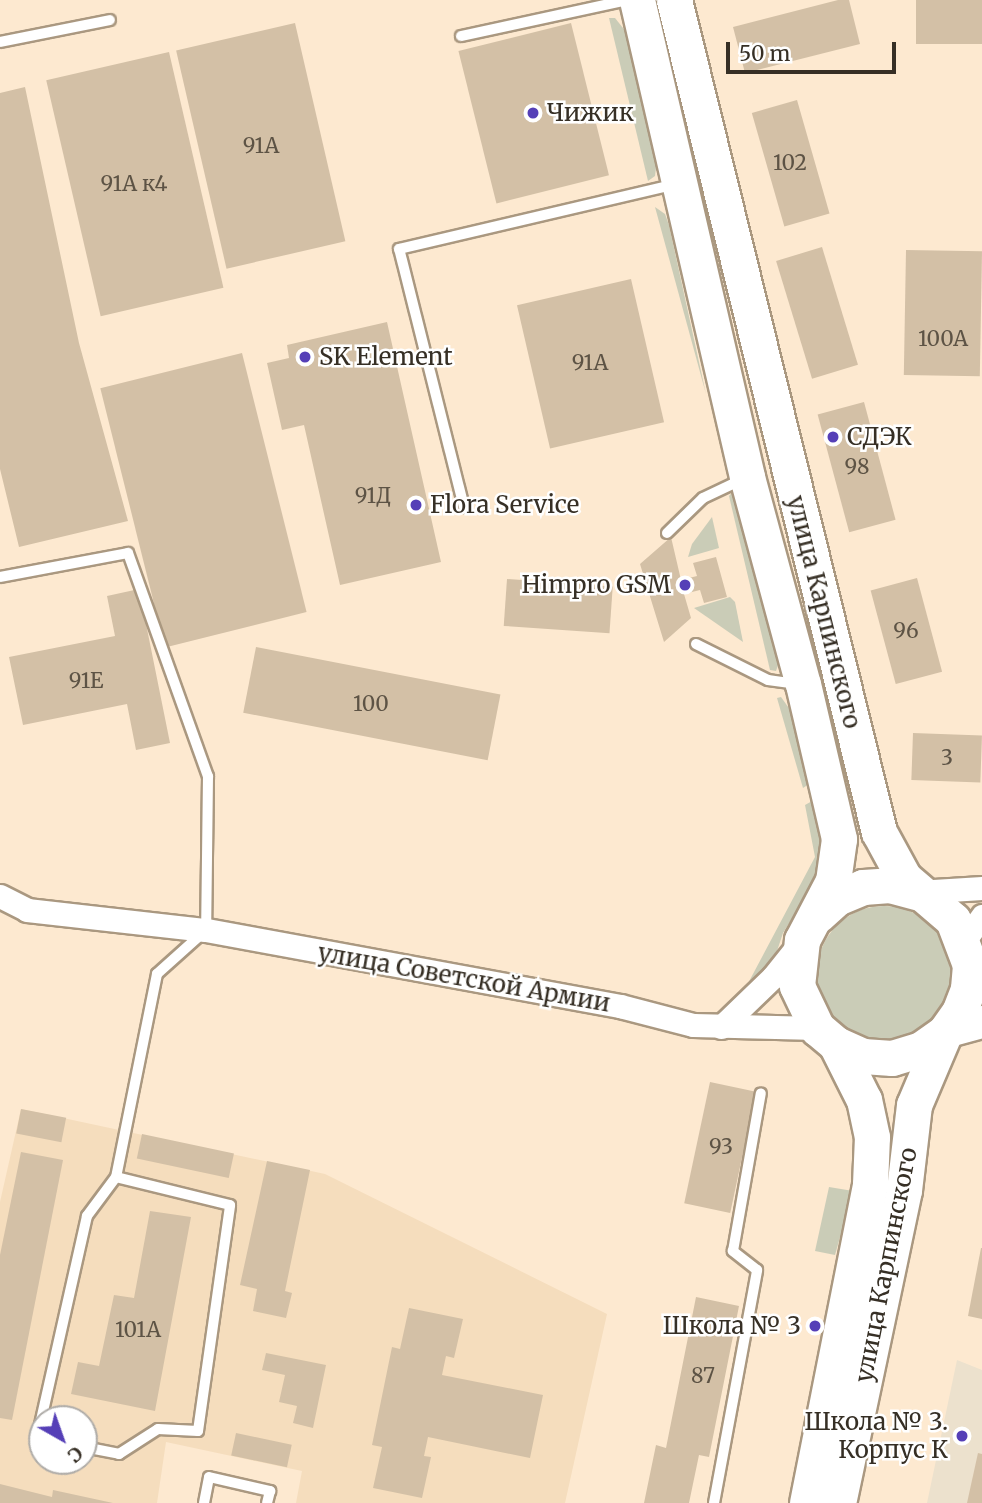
<!DOCTYPE html>
<html>
<head>
<meta charset="utf-8">
<style>
  body { margin:0 }
  #map { position:relative; width:982px; height:1503px; overflow:hidden; background:#fde9d0; font-family:Merriweather,serif }
  div>[style] { position:absolute }
  [style*='--x'] { left:calc(var(--x)*1px); top:calc(var(--y)*1px); width:calc(var(--w)*1px); rotate:calc(var(--a)*1deg) }
  .built>* { inset:0; background:#f5ddbd }
  .education>* { inset:0; background:#ece1cd }
  .green>* { inset:0; background:#caccb7 }
  .round { border-radius:50% }
  .building>* { inset:0; background:#d3c0a6; transform-origin:0 0 }
  .roads { filter:drop-shadow(2px 0 #aa9880) drop-shadow(-2px 0 #aa9880) drop-shadow(0 2px #aa9880) drop-shadow(0 -2px #aa9880) }
  .lane>* { height:10px; margin:-5px; padding:0 5px; transform-origin:5px; border-radius:5px; background:#fff }
  .street>* { height:23px; margin:-11.5px; padding:0 11.5px; transform-origin:11.5px; border-radius:11.5px; background:#fff }
  .secondary>* { height:32px; margin:-16px; padding:0 16px; transform-origin:16px; border-radius:16px; background:#fff }
  .primary>* { height:35px; margin:-17.5px; padding:0 17.5px; transform-origin:17.5px; border-radius:17.5px; background:#fff }
  .dots>* { width:19px; height:19px; translate:-50% -50%; box-sizing:border-box; border:4px solid #fff; border-radius:50% }
  span { translate:-50% -50%; white-space:nowrap; text-align:center; line-height:1.15; -webkit-text-stroke:5px #fff; paint-order:stroke }
  .number-label { font-size:21px; color:#5d5345 }
  .number-label span { -webkit-text-stroke-width:0 }
  .poi-label { font-size:24px; color:#362f25 }
  .left { translate:0 -50%; text-align:left }
  .right { translate:-100% -50%; text-align:right }
  .street-label { font-size:24px; color:#362f25 }
  .north { position:absolute; left:28px; top:1405px; width:70px; height:70px; box-sizing:border-box; background:#fff; border:2px solid #afaca8; border-radius:50%; rotate:140deg; font-size:19px; font-weight:700; line-height:28px; text-align:center; color:#362f25 }
  .north::after { content:''; display:block; margin:auto; width:24px; height:32px; background:#553fb7; clip-path:polygon(50% 0,100% 100%,50% 72%,0 100%) }
  .scale { position:absolute; left:726px; top:42px; width:170px; height:32px; box-sizing:border-box; border:4px solid #362f25; border-top:0; padding-left:9px; font-size:21px; line-height:24px; white-space:nowrap; color:#362f25; -webkit-text-stroke:5px #fff; paint-order:stroke }
</style>
</head>
<body>
<div id="map">
  <div class="built">
    <i style="clip-path:polygon(evenodd,21px 1109px,325px 1174px,607px 1314px,565px 1503px,296px 1503px,302px 1471px,166px 1442px,157px 1503px,0 1503px,0 1202px,21px 1109px,42px 1419px,84px 1419px,84px 1461px,42px 1461px,42px 1419px)"></i>
  </div>
  <div class="education">
    <i style="clip-path:polygon(957px 1360px,982px 1370px,982px 1503px,927px 1503px)"></i>
  </div>
  <div class="green">
    <i style="clip-path:polygon(609px 18px,615px 18px,627px 33px,657px 160px,655px 176px,648px 181px)"></i>
    <i style="clip-path:polygon(655px 207px,665px 214px,669px 225px,706px 394px)"></i>
    <i style="clip-path:polygon(734px 490px,781px 657px,776px 671px,770px 670px,729px 496px)"></i>
    <i style="clip-path:polygon(712px 517px,719px 548px,688px 557px,692px 544px)"></i>
    <i style="clip-path:polygon(730px 597px,735px 602px,743px 642px,694px 608px)"></i>
    <i style="clip-path:polygon(781px 697px,791px 711px,809px 784px,803px 788px,777px 698px)"></i>
    <i style="clip-path:polygon(814px 800px,824px 839px,822px 871px,783px 933px,770px 972px,745px 989px,815px 857px,805px 805px)"></i>
    <i class="round" style="left:817px;top:906px;width:134px;height:134px"></i>
    <i style="clip-path:polygon(829px 1187px,853px 1191px,835px 1255px,815px 1251px)"></i>
  </div>
  <div class="building">
    <i style="clip-path:polygon(838px 0,849px 0,860px 44px,745px 73px,733px 27px)"></i>
    <i style="left:916px;top:0;width:66px;height:44px"></i>
    <i style="left:295px;top:23px;width:224px;height:122px;rotate:77deg"></i>
    <i style="left:571px;top:23px;width:157px;height:116px;rotate:76deg"></i>
    <i style="left:169px;top:52px;width:242px;height:126px;rotate:77deg"></i>
    <i style="clip-path:polygon(25px 87px,79px 343px,128px 521px,19px 547px,0 469px,0 93px)"></i>
    <i style="left:797px;top:100px;width:118px;height:47px;rotate:74deg"></i>
    <i style="left:822px;top:247px;width:123px;height:48px;rotate:73deg"></i>
    <i style="left:906px;top:250px;width:76px;height:125px;rotate:1deg"></i>
    <i style="left:631px;top:279px;width:147px;height:117px;rotate:77deg"></i>
    <i style="clip-path:polygon(387px 322px,441px 562px,340px 585px,304px 425px,282px 430px,267px 363px,289px 358px,287px 345px)"></i>
    <i style="left:242px;top:353px;width:267px;height:146px;rotate:76deg"></i>
    <i style="left:864px;top:402px;width:122px;height:48px;rotate:75deg"></i>
    <i style="clip-path:polygon(671px 537px,681px 580px,697px 576px,693px 563px,716px 557px,727px 597px,704px 603px,700px 590px,684px 594px,691px 618px,664px 642px,640px 564px)"></i>
    <i style="left:917px;top:578px;width:97px;height:48px;rotate:75deg"></i>
    <i style="left:507px;top:579px;width:106px;height:47px;rotate:4deg"></i>
    <i style="clip-path:polygon(139px 589px,170px 743px,136px 750px,127px 704px,23px 725px,9px 657px,115px 636px,107px 596px)"></i>
    <i style="left:256px;top:647px;width:249px;height:67px;rotate:11deg"></i>
    <i style="left:913px;top:733px;width:69px;height:47px;rotate:2deg"></i>
    <i style="left:710px;top:1082px;width:47px;height:124px;rotate:12deg"></i>
    <i style="left:21px;top:1109px;width:46px;height:25px;rotate:11deg"></i>
    <i style="left:142px;top:1134px;width:94px;height:25px;rotate:12deg"></i>
    <i style="clip-path:polygon(21px 1152px,63px 1160px,12px 1420px,0 1418px,0 1255px)"></i>
    <i style="clip-path:polygon(267px 1161px,310px 1170px,285px 1291px,292px 1293px,286px 1318px,253px 1311px,257px 1289px,240px 1285px)"></i>
    <i style="clip-path:polygon(150px 1211px,191px 1217px,155px 1411px,71px 1394px,78px 1362px,99px 1366px,114px 1295px,134px 1298px)"></i>
    <i style="clip-path:polygon(981px 1248px,982px 1248px,982px 1319px,968px 1316px)"></i>
    <i style="clip-path:polygon(696px 1297px,739px 1306px,709px 1457px,699px 1455px,689px 1503px,644px 1503px,656px 1445px,666px 1448px)"></i>
    <i style="clip-path:polygon(409px 1308px,463px 1319px,454px 1358px,446px 1356px,442px 1375px,543px 1395px,530px 1458px,428px 1437px,424px 1456px,431px 1457px,422px 1498px,373px 1488px,382px 1447px,372px 1445px,392px 1347px,400px 1349px)"></i>
    <i style="clip-path:polygon(266px 1353px,326px 1365px,313px 1428px,293px 1423px,297px 1406px,279px 1402px,285px 1375px,262px 1370px)"></i>
    <i style="left:236px;top:1433px;width:57px;height:23px;rotate:12deg"></i>
    <i style="clip-path:polygon(978px 1453px,982px 1454px,982px 1503px,967px 1503px)"></i>
    <i style="clip-path:polygon(0 1484px,52px 1497px,53px 1490px,113px 1503px,0 1503px)"></i>
  </div>
  <div class="roads">
    <div class="lane">
      <i style="--x:461;--y:36;--w:171;--a:-12.2"></i>
      <i style="--x:0;--y:42;--w:112;--a:-11.3"></i>
      <i style="--x:464;--y:507;--w:266;--a:-104.1"></i>
      <i style="--x:399;--y:249;--w:285;--a:-13.2"></i>
      <i style="--x:667;--y:533;--w:50;--a:-44.2"></i>
      <i style="--x:703;--y:498;--w:42;--a:-25.3"></i>
      <i style="--x:0;--y:577;--w:130;--a:-10.6"></i>
      <i style="--x:128;--y:553;--w:237;--a:70.3"></i>
      <i style="--x:208;--y:776;--w:154;--a:90.7"></i>
      <i style="--x:206;--y:930;--w:66;--a:138.1"></i>
      <i style="--x:157;--y:974;--w:207;--a:101.4"></i>
      <i style="--x:116;--y:1177;--w:49;--a:126.6"></i>
      <i style="--x:87;--y:1216;--w:228;--a:102.7"></i>
      <i style="--x:37;--y:1438;--w:5;--a:11"></i>
      <i style="--x:696;--y:644;--w:80;--a:26.6"></i>
      <i style="--x:768;--y:680;--w:28;--a:8"></i>
      <i style="--x:84;--y:1447;--w:36;--a:11"></i>
      <i style="--x:119;--y:1454;--w:46;--a:-32.7"></i>
      <i style="--x:158;--y:1429;--w:40;--a:2.9"></i>
      <i style="--x:198;--y:1431;--w:228;--a:-81.9"></i>
      <i style="--x:230;--y:1205;--w:117;--a:-166.2"></i>
      <i style="--x:204;--y:1503;--w:26;--a:-79"></i>
      <i style="--x:209;--y:1477;--w:63;--a:12.9"></i>
      <i style="--x:270;--y:1491;--w:12;--a:104"></i>
      <i style="--x:714;--y:1503;--w:237;--a:-79.5"></i>
      <i style="--x:757;--y:1270;--w:31;--a:-142"></i>
      <i style="--x:733;--y:1251;--w:160;--a:-80"></i>
    </div>
    <div class="street">
      <i style="--x:917;--y:892;--w:65;--a:-3.5"></i>
      <i style="--x:0;--y:896;--w:30;--a:27"></i>
      <i style="--x:27;--y:910;--w:180;--a:6.4"></i>
      <i style="--x:206;--y:930;--w:421;--a:10.4"></i>
      <i style="--x:620;--y:1006;--w:75;--a:14.6"></i>
      <i style="--x:693;--y:1025;--w:124;--a:1.4"></i>
      <i style="--x:964;--y:941;--w:31;--a:-54"></i>
      <i style="--x:721;--y:1027;--w:72;--a:-43.9"></i>
      <i style="--x:773;--y:977;--w:43;--a:-51.5"></i>
    </div>
    <div class="secondary">
      <i style="--x:945;--y:1032;--w:38;--a:-15"></i>
    </div>
    <div class="primary">
      <i style="--x:637;--y:0;--w:490;--a:77"></i>
      <i style="--x:747;--y:477;--w:214;--a:74.9"></i>
      <i style="--x:803;--y:684;--w:159;--a:76.9"></i>
      <i style="--x:839;--y:839;--w:42;--a:98.1"></i>
      <i style="--x:833;--y:881;--w:67;--a:117.7"></i>
      <i style="--x:802;--y:940;--w:46;--a:96.2"></i>
      <i style="--x:797;--y:986;--w:47;--a:64.5"></i>
      <i style="--x:817;--y:1028;--w:25;--a:40"></i>
      <i style="--x:836;--y:1044;--w:30;--a:24"></i>
      <i style="--x:863;--y:1056;--w:29;--a:4"></i>
      <i style="--x:892;--y:1058;--w:30;--a:-17"></i>
      <i style="--x:921;--y:1049;--w:29;--a:-35"></i>
      <i style="--x:674;--y:0;--w:857;--a:76.16"></i>
      <i style="--x:879;--y:832;--w:52;--a:61.5"></i>
      <i style="--x:904;--y:878;--w:65;--a:40.6"></i>
      <i style="--x:953;--y:920;--w:48;--a:69.3"></i>
      <i style="--x:970;--y:965;--w:24;--a:95"></i>
      <i style="--x:968;--y:989;--w:25;--a:111"></i>
      <i style="--x:959;--y:1012;--w:24;--a:125"></i>
      <i style="--x:945;--y:1032;--w:79;--a:113"></i>
      <i style="--x:914;--y:1105;--w:86;--a:96.7"></i>
      <i style="--x:904;--y:1190;--w:320;--a:101.9"></i>
      <i style="--x:818;--y:915;--w:25;--a:-42"></i>
      <i style="--x:837;--y:898;--w:28;--a:-23"></i>
      <i style="--x:863;--y:887;--w:27;--a:-4"></i>
      <i style="--x:890;--y:885;--w:28;--a:15"></i>
      <i style="--x:807;--y:1503;--w:325;--a:-78.8"></i>
      <i style="--x:870;--y:1184;--w:47;--a:-87.6"></i>
      <i style="--x:872;--y:1137;--w:38;--a:-102"></i>
      <i style="--x:864;--y:1100;--w:63;--a:-116.6"></i>
    </div>
  </div>
  <div class="dots">
    <i style="left:533px;top:113px;background:#553fb7"></i>
    <i style="left:305px;top:357px;background:#553fb7"></i>
    <i style="left:833px;top:437px;background:#553fb7"></i>
    <i style="left:416px;top:505px;background:#553fb7"></i>
    <i style="left:685px;top:585px;background:#553fb7"></i>
    <i style="left:815px;top:1326px;background:#553fb7"></i>
    <i style="left:962px;top:1436px;background:#553fb7"></i>
  </div>
  <div class="number-label">
    <span style="left:261px;top:146px">91А</span>
    <span style="left:790px;top:163px">102</span>
    <span style="left:134px;top:184px">91А к4</span>
    <span style="left:943px;top:339px">100А</span>
    <span style="left:590px;top:363px">91А</span>
    <span style="left:857px;top:467px">98</span>
    <span style="left:373px;top:496px">91Д</span>
    <span style="left:906px;top:631px">96</span>
    <span style="left:86px;top:681px">91Е</span>
    <span style="left:371px;top:704px">100</span>
    <span style="left:947px;top:758px">3</span>
    <span style="left:721px;top:1147px">93</span>
    <span style="left:138px;top:1330px">101А</span>
    <span style="left:703px;top:1376px">87</span>
  </div>
  <div class="poi-label">
    <span class="left" style="left:547px;top:113px">Чижик</span>
    <span class="left" style="left:319px;top:357px">SK Element</span>
    <span class="left" style="left:847px;top:437px">СДЭК</span>
    <span class="left" style="left:430px;top:505px">Flora Service</span>
    <span class="right" style="left:671px;top:585px">Himpro GSM</span>
    <span class="right" style="left:801px;top:1326px">Школа № 3</span>
    <span class="right" style="left:948px;top:1436px">Школа № 3.<br>Корпус К</span>
  </div>
  <div class="street-label">
    <span style="left:824px;top:612px;rotate:76deg">улица Карпинского</span>
    <span style="left:464px;top:978px;rotate:10deg">улица Советской Армии</span>
    <span style="left:886px;top:1265px;rotate:-79deg">улица Карпинского</span>
  </div>
  <div class="north">С</div>
  <div class="scale">50 m</div>
</div>
</body>
</html>
